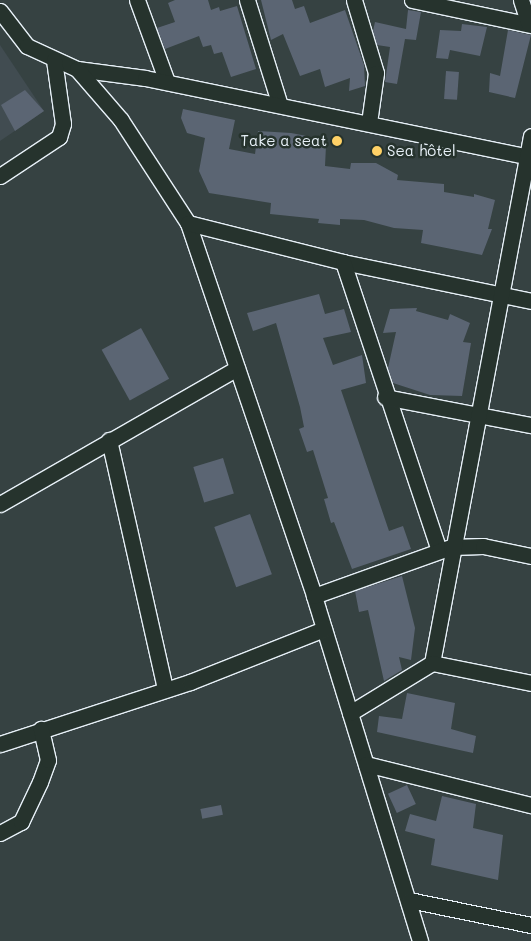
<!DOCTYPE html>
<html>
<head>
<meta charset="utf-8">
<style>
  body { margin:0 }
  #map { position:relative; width:531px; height:941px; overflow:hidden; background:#364242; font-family:Mali,sans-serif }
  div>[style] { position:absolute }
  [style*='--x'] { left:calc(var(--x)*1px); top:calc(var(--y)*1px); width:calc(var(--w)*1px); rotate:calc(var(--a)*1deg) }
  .built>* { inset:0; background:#414c51 }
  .building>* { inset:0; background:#5b6573; transform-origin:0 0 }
  .roads { filter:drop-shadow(1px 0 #e8f1f8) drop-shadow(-1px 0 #e8f1f8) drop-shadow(0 1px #e8f1f8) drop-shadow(0 -1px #e8f1f8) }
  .minor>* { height:15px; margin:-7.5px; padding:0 7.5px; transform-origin:7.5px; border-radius:7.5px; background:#26332d }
  .dots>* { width:14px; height:14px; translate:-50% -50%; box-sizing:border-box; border:2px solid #26332d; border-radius:50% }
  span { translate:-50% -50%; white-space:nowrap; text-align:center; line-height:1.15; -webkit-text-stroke:5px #26332d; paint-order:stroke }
  .poi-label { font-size:15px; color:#e8f1f8 }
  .right { translate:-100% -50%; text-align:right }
  .left { translate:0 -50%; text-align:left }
</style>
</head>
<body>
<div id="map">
  <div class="built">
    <i style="clip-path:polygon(0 45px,44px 111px,0 141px)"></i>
  </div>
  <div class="building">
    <i style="clip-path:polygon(175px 0,208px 0,211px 10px,219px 7px,220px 11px,237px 6px,256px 69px,231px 77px,222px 52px,214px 54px,211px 45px,203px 47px,199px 36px,165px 49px,157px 28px,175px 22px,168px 3px)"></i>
    <i style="clip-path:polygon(261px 0,292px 0,295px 9px,304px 6px,310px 23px,345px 10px,364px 65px,365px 86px,349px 91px,350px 78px,325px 87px,320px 69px,300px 76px,283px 34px,271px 40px)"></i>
    <i style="clip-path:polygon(408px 10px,421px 12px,416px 40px,405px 39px,397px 84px,385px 82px,390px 47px,377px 45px,373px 31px,375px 22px,406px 29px)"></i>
    <i style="clip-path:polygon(462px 24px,487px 27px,480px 56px,450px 50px,448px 59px,436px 58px,440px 30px,461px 31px)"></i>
    <i style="clip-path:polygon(508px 30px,531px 35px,515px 98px,489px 92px,490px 73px,500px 76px)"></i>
    <i style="left:446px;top:71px;width:13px;height:28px;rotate:4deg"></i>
    <i style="clip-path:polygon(25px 90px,44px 111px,15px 131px,1px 105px)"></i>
    <i style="clip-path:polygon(183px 109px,235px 120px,229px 149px,255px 154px,258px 131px,291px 133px,307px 136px,305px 144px,326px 146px,325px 166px,350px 169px,351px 163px,376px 163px,398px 175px,397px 180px,444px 184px,444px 192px,474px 197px,474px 194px,495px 200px,488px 229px,492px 229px,482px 255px,421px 243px,423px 230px,394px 228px,364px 220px,340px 219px,340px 225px,318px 223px,319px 219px,270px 214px,271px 203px,209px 193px,199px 171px,205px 138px,187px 133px,181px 118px)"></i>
    <i style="clip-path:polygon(319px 294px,325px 314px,344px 309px,351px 332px,323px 338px,333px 365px,362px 355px,366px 383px,341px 390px,389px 531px,403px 526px,411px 549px,352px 569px,334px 522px,331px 523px,324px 499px,328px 498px,313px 450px,307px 452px,299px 429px,304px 427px,300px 407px,276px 323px,253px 331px,247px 313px)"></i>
    <i style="clip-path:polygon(417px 308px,416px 311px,448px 320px,450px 314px,470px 323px,463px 342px,471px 343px,462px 396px,430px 395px,393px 383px,388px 368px,396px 332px,383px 333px,390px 309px)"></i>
    <i style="left:141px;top:328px;width:58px;height:45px;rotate:61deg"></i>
    <i style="left:223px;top:458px;width:37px;height:31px;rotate:73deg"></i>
    <i style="left:250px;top:514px;width:64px;height:38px;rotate:70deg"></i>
    <i style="clip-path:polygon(402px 576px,415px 628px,411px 660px,399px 657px,402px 670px,384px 681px,368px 610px,359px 612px,355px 591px)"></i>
    <i style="clip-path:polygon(407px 693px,455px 703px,451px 729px,476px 736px,473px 753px,377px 732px,379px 716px,402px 719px)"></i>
    <i style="left:407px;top:785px;width:21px;height:21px;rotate:65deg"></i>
    <i style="clip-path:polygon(442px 796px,476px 804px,473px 828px,503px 835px,498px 880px,431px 865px,435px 839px,405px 831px,410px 814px,436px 821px)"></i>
    <i style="left:221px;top:805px;width:10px;height:21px;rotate:79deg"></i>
  </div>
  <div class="roads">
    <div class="minor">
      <i style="--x:137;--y:0;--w:87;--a:69.9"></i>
      <i style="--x:247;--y:0;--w:110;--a:72.6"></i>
      <i style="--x:354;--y:0;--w:76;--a:73.2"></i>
      <i style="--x:376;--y:73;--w:50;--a:98"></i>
      <i style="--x:412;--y:0;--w:122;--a:11.9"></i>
      <i style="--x:521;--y:0;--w:25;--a:72"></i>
      <i style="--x:0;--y:11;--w:44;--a:52.4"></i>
      <i style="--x:27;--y:46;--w:55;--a:24.7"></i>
      <i style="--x:77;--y:69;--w:69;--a:7.5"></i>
      <i style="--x:145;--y:78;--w:394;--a:11.6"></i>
      <i style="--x:77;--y:69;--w:67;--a:49.2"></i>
      <i style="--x:121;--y:120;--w:123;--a:57"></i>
      <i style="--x:188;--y:223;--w:394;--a:71.3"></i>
      <i style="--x:314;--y:596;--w:361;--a:72.9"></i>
      <i style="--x:0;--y:176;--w:71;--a:-33.5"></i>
      <i style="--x:59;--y:137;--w:14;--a:-73"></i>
      <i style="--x:63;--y:124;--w:65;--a:-98"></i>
      <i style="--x:188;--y:223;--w:160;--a:14.1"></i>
      <i style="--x:343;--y:262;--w:192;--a:11.7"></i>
      <i style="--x:343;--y:262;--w:304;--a:71.6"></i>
      <i style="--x:385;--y:397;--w:149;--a:10.9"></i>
      <i style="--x:109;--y:440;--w:255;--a:77.3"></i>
      <i style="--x:0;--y:504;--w:273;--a:-29.8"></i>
      <i style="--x:314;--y:596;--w:145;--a:-19.7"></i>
      <i style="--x:451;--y:547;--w:32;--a:-2"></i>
      <i style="--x:483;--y:546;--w:49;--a:11.8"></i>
      <i style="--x:432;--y:663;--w:536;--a:-79.36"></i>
      <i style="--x:350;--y:713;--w:96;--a:-31.4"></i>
      <i style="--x:432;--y:663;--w:101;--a:11.4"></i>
      <i style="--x:0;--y:744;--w:200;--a:-18.1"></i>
      <i style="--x:190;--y:682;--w:144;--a:-21.6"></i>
      <i style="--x:366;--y:764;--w:170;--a:14"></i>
      <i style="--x:0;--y:833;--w:24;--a:-28"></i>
      <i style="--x:21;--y:822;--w:44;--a:-64.6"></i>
      <i style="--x:40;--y:782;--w:23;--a:-70"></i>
      <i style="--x:48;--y:760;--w:32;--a:-103"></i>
      <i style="--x:409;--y:900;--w:125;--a:11.6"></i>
    </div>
  </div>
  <div class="dots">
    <i style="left:337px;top:141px;background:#ffd166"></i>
    <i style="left:377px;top:151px;background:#ffd166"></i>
  </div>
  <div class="poi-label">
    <span class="right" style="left:327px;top:141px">Take a seat</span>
    <span class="left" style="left:387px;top:151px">Sea hôtel</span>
  </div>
</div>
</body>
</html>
